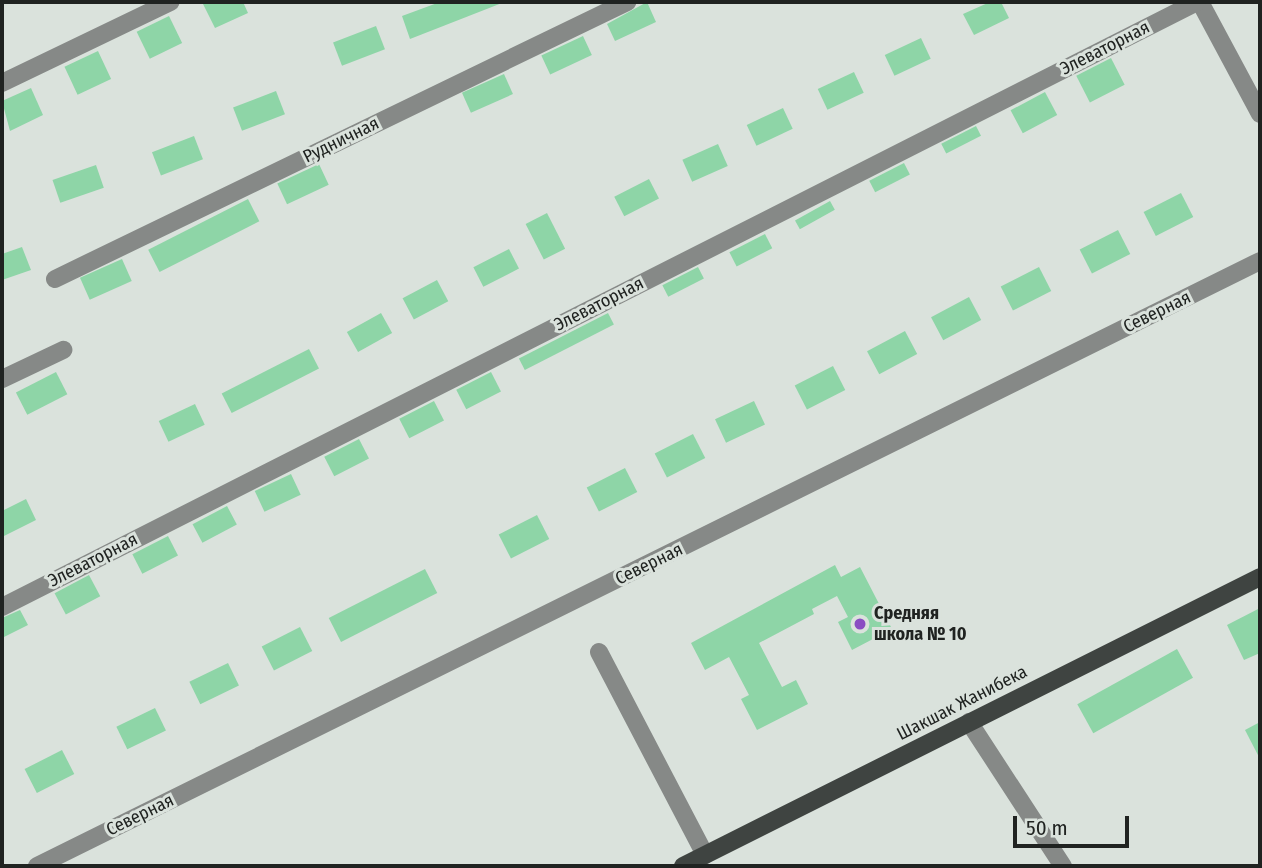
<!DOCTYPE html>
<html>
<head>
<meta charset="utf-8">
<style>
  body { margin:0 }
  #map { position:relative; width:1262px; height:868px; overflow:hidden; background:#dae2dc; font-family:"Fira Sans Condensed",sans-serif }
  div>[style] { position:absolute }
  [style*='--x'] { left:calc(var(--x)*1px); top:calc(var(--y)*1px); width:calc(var(--w)*1px); rotate:calc(var(--a)*1deg) }
  .building>* { inset:0; background:#8ed5a7; transform-origin:0 0 }
  .minor>* { height:18px; margin:-9px; padding:0 9px; transform-origin:9px; border-radius:9px; background:#868987 }
  .major>* { height:18px; margin:-9px; padding:0 9px; transform-origin:9px; border-radius:9px; background:#3f4441 }
  .dots>* { width:19px; height:19px; translate:-50% -50%; box-sizing:border-box; border:4px solid #dae2dc; border-radius:50% }
  span { translate:-50% -50%; white-space:nowrap; text-align:center; line-height:1.15; -webkit-text-stroke:6px #dae2dc; paint-order:stroke }
  .street-label { font-size:18px; color:#202321 }
  .poi-label { font-size:18px; color:#202321; font-weight:700 }
  .left { translate:0 -50%; text-align:left }
  .frame { position:absolute; inset:0; border:4px solid #202321; pointer-events:none }
  .scale { position:absolute; left:1013px; top:816px; width:116px; height:32px; box-sizing:border-box; border:4px solid #202321; border-top:0; padding-left:9px; font-size:21px; line-height:24px; white-space:nowrap; color:#202321; -webkit-text-stroke:5px #dae2dc; paint-order:stroke }
</style>
</head>
<body>
<div id="map">
  <div class="building">
    <i style="clip-path:polygon(202px 2px,243px 2px,248px 13px,215px 28px)"></i>
    <i style="clip-path:polygon(440px 2px,502px 2px,502px 3px,410px 39px,402px 16px)"></i>
    <i style="clip-path:polygon(647px 2px,656px 22px,615px 41px,607px 24px)"></i>
    <i style="clip-path:polygon(990px 2px,1001px 2px,1009px 18px,974px 35px,963px 14px)"></i>
    <i style="left:169px;top:16px;width:30px;height:36px;rotate:64deg"></i>
    <i style="left:376px;top:26px;width:25px;height:46px;rotate:69deg"></i>
    <i style="left:583px;top:36px;width:21px;height:46px;rotate:65deg"></i>
    <i style="left:921px;top:38px;width:23px;height:40px;rotate:65deg"></i>
    <i style="left:98px;top:51px;width:31px;height:37px;rotate:65deg"></i>
    <i style="left:1111px;top:58px;width:30px;height:39px;rotate:63deg"></i>
    <i style="left:854px;top:72px;width:23px;height:40px;rotate:65deg"></i>
    <i style="left:504px;top:74px;width:22px;height:46px;rotate:66deg"></i>
    <i style="clip-path:polygon(31px 88px,43px 115px,10px 131px,2px 101px)"></i>
    <i style="left:276px;top:91px;width:25px;height:46px;rotate:69deg"></i>
    <i style="left:1045px;top:92px;width:26px;height:39px;rotate:62deg"></i>
    <i style="left:783px;top:108px;width:23px;height:40px;rotate:65deg"></i>
    <i style="left:976px;top:126px;width:11px;height:39px;rotate:63deg"></i>
    <i style="left:194px;top:136px;width:25px;height:45px;rotate:69deg"></i>
    <i style="left:718px;top:144px;width:24px;height:39px;rotate:66deg"></i>
    <i style="left:904px;top:163px;width:13px;height:39px;rotate:63deg"></i>
    <i style="left:319px;top:164px;width:23px;height:46px;rotate:65deg"></i>
    <i style="left:96px;top:165px;width:24px;height:46px;rotate:71deg"></i>
    <i style="left:649px;top:179px;width:22px;height:39px;rotate:63deg"></i>
    <i style="left:1181px;top:193px;width:27px;height:42px;rotate:63deg"></i>
    <i style="left:248px;top:199px;width:25px;height:112px;rotate:63deg"></i>
    <i style="left:830px;top:201px;width:10px;height:40px;rotate:61deg"></i>
    <i style="left:547px;top:213px;width:40px;height:24px;rotate:63deg"></i>
    <i style="left:1118px;top:230px;width:27px;height:43px;rotate:63deg"></i>
    <i style="left:765px;top:234px;width:16px;height:40px;rotate:63deg"></i>
    <i style="clip-path:polygon(22px 247px,31px 270px,2px 280px,2px 254px)"></i>
    <i style="left:509px;top:249px;width:22px;height:40px;rotate:63deg"></i>
    <i style="left:122px;top:259px;width:24px;height:46px;rotate:66deg"></i>
    <i style="left:698px;top:267px;width:13px;height:40px;rotate:63deg"></i>
    <i style="left:1039px;top:267px;width:27px;height:43px;rotate:63deg"></i>
    <i style="left:437px;top:280px;width:24px;height:39px;rotate:62deg"></i>
    <i style="left:969px;top:297px;width:26px;height:43px;rotate:62deg"></i>
    <i style="left:381px;top:313px;width:23px;height:39px;rotate:61deg"></i>
    <i style="left:608px;top:313px;width:13px;height:100px;rotate:63deg"></i>
    <i style="left:905px;top:331px;width:26px;height:43px;rotate:62deg"></i>
    <i style="left:309px;top:349px;width:22px;height:98px;rotate:63deg"></i>
    <i style="left:833px;top:366px;width:27px;height:43px;rotate:63deg"></i>
    <i style="left:56px;top:372px;width:25px;height:45px;rotate:63deg"></i>
    <i style="left:491px;top:372px;width:22px;height:39px;rotate:63deg"></i>
    <i style="left:434px;top:401px;width:22px;height:39px;rotate:63deg"></i>
    <i style="left:754px;top:401px;width:26px;height:43px;rotate:65deg"></i>
    <i style="left:195px;top:404px;width:23px;height:40px;rotate:65deg"></i>
    <i style="left:693px;top:434px;width:27px;height:43px;rotate:63deg"></i>
    <i style="left:359px;top:439px;width:22px;height:39px;rotate:63deg"></i>
    <i style="left:625px;top:468px;width:27px;height:43px;rotate:63deg"></i>
    <i style="left:291px;top:474px;width:23px;height:40px;rotate:65deg"></i>
    <i style="clip-path:polygon(26px 499px,36px 520px,2px 537px,2px 511px)"></i>
    <i style="left:227px;top:506px;width:21px;height:39px;rotate:62deg"></i>
    <i style="left:537px;top:515px;width:27px;height:43px;rotate:63deg"></i>
    <i style="left:168px;top:536px;width:22px;height:40px;rotate:63deg"></i>
    <i style="clip-path:polygon(835px 565px,841px 577px,860px 567px,892px 629px,852px 650px,838px 622px,848px 617px,837px 596px,812px 609px,814px 614px,759px 643px,782px 687px,796px 680px,808px 704px,757px 730px,741px 699px,749px 695px,729px 657px,705px 670px,691px 643px)"></i>
    <i style="left:425px;top:569px;width:27px;height:108px;rotate:63deg"></i>
    <i style="left:89px;top:575px;width:24px;height:39px;rotate:62deg"></i>
    <i style="clip-path:polygon(1260px 608px,1260px 653px,1244px 660px,1227px 625px)"></i>
    <i style="clip-path:polygon(20px 610px,28px 625px,2px 638px,2px 618px)"></i>
    <i style="left:300px;top:627px;width:27px;height:43px;rotate:63deg"></i>
    <i style="left:1177px;top:649px;width:33px;height:114px;rotate:61deg"></i>
    <i style="left:228px;top:663px;width:25px;height:43px;rotate:64deg"></i>
    <i style="left:155px;top:708px;width:25px;height:43px;rotate:64deg"></i>
    <i style="clip-path:polygon(1260px 722px,1260px 759px,1245px 730px)"></i>
    <i style="left:62px;top:750px;width:27px;height:42px;rotate:63deg"></i>
  </div>
  <div class="minor">
    <i style="--x:1200;--y:2;--w:127;--a:61.8"></i>
    <i style="--x:2;--y:83;--w:187;--a:-25.7"></i>
    <i style="--x:55;--y:279;--w:636;--a:-25.84"></i>
    <i style="--x:2;--y:379;--w:68;--a:-25.4"></i>
    <i style="--x:2;--y:607;--w:1339;--a:-26.85"></i>
    <i style="--x:599;--y:652;--w:229;--a:62.4"></i>
    <i style="--x:969;--y:722;--w:172;--a:56.9"></i>
    <i style="--x:37;--y:866;--w:1364;--a:-26.32"></i>
  </div>
  <div class="major">
    <i style="--x:683;--y:866;--w:645;--a:-26.6"></i>
  </div>
  <div class="dots">
    <i style="left:860px;top:624px;background:#8a4dc2"></i>
  </div>
  <div class="street-label">
    <span style="left:1105px;top:48px;rotate:-27deg">Элеваторная</span>
    <span style="left:341px;top:140px;rotate:-26deg">Рудничная</span>
    <span style="left:599px;top:304px;rotate:-27deg">Элеваторная</span>
    <span style="left:1157px;top:312px;rotate:-26deg">Северная</span>
    <span style="left:93px;top:560px;rotate:-27deg">Элеваторная</span>
    <span style="left:649px;top:564px;rotate:-26deg">Северная</span>
    <span style="left:962px;top:703px;rotate:-27deg">Шакшак Жанибека</span>
    <span style="left:140px;top:815px;rotate:-26deg">Северная</span>
  </div>
  <div class="poi-label">
    <span class="left" style="left:874px;top:624px">Средняя<br>школа № 10</span>
  </div>
  <div class="frame"></div>
  <div class="scale">50 m</div>
</div>
</body>
</html>
